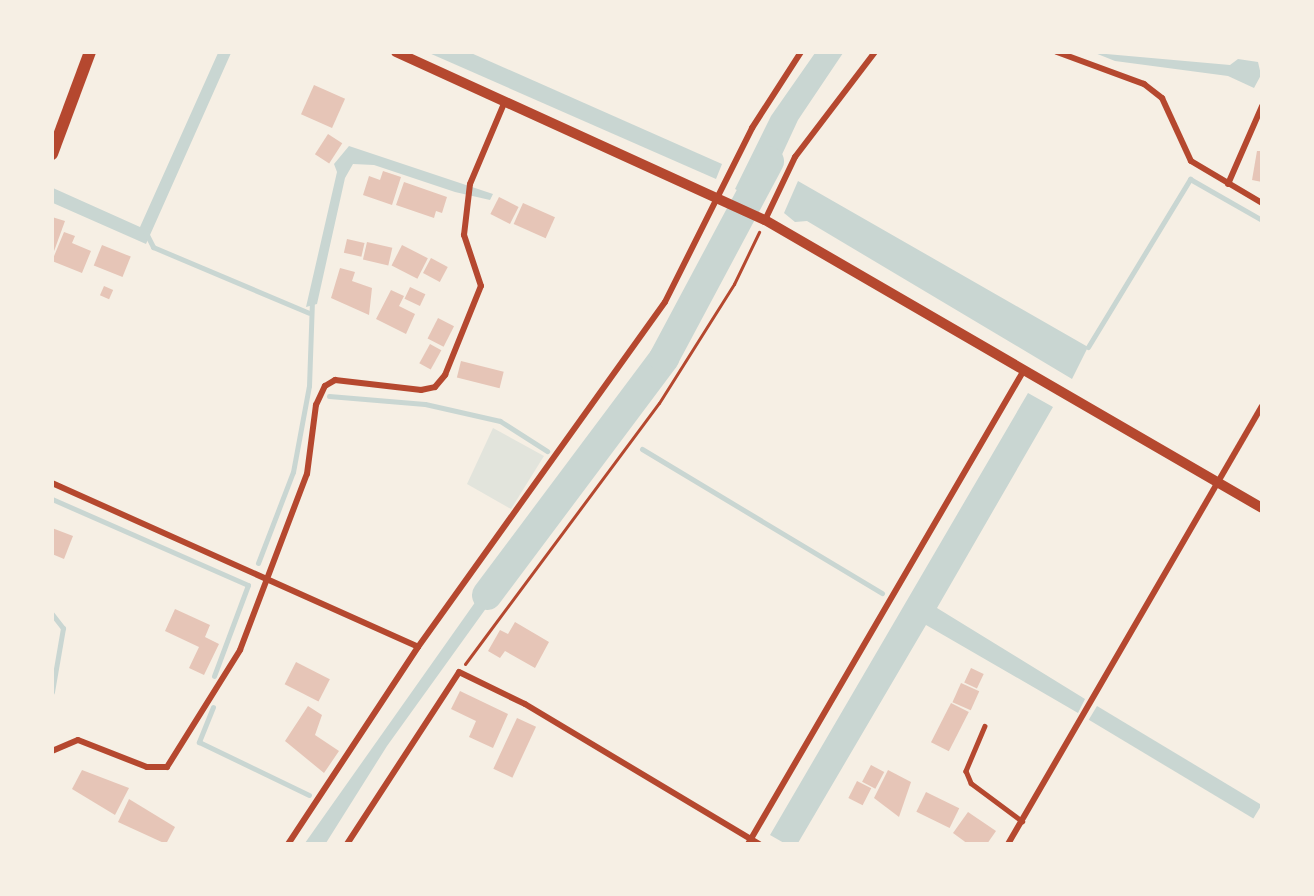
<!DOCTYPE html>
<html>
<head>
<meta charset="utf-8">
<style>
  body { margin:0 }
  #map { position:relative; width:1314px; height:896px; overflow:hidden; background:#f6efe4; font-family:Arial,sans-serif }
  div>[style] { position:absolute }
  [style*='--x'] { left:calc(var(--x)*1px); top:calc(var(--y)*1px); width:calc(var(--w)*1px); rotate:calc(var(--a)*1deg) }
  .green>* { inset:0; background:#e2e4dc }
  .water>* { inset:0; background:#c9d6d2; transform-origin:0 0 }
  .stream>* { height:5px; margin:-2.5px; padding:0 2.5px; transform-origin:2.5px; border-radius:2.5px; background:#c9d6d2 }
  .river>* { height:30px; margin:-15px; padding:0 15px; transform-origin:15px; border-radius:15px; background:#c9d6d2 }
  .building>* { inset:0; background:#e6c5b7; transform-origin:0 0 }
  .path>* { height:3px; margin:-1.5px; padding:0 1.5px; transform-origin:1.5px; border-radius:1.5px; background:#b5482f }
  .service>* { height:4.5px; margin:-2.25px; padding:0 2.25px; transform-origin:2.25px; border-radius:2.25px; background:#b5482f }
  .minor>* { height:6px; margin:-3px; padding:0 3px; transform-origin:3px; border-radius:3px; background:#b5482f }
  .tertiary>* { height:10px; margin:-5px; padding:0 5px; transform-origin:5px; border-radius:5px; background:#b5482f }
  .secondary>* { height:12px; margin:-6px; padding:0 6px; transform-origin:6px; border-radius:6px; background:#b5482f }
  span { translate:-50% -50%; white-space:nowrap; text-align:center; line-height:1.15; -webkit-text-stroke:4.5px #f6efe4; paint-order:stroke }
  .frame { position:absolute; inset:0; border:54px solid #f6efe4; pointer-events:none }
</style>
</head>
<body>
<div id="map">
  <div class="green">
    <i style="clip-path:polygon(493px 428px,544px 456px,511px 509px,467px 484px)"></i>
  </div>
  <div class="water">
    <i style="clip-path:polygon(218px 53px,231px 53px,146px 244px,53px 203px,53px 188px,140px 227px)"></i>
    <i style="clip-path:polygon(429px 53px,471px 53px,722px 164px,716px 179px)"></i>
    <i style="clip-path:polygon(815px 53px,843px 53px,798px 120px,760px 202px,735px 189px,771px 116px)"></i>
    <i style="clip-path:polygon(1095px 53px,1230px 65px,1238px 59px,1258px 62px,1261px 75px,1254px 88px,1228px 76px,1115px 61px)"></i>
    <i style="clip-path:polygon(349px 146px,493px 194px,490px 200px,455px 192px,374px 165px,353px 164px,345px 178px,317px 304px,306px 307px,337px 172px,334px 164px)"></i>
    <i style="clip-path:polygon(798px 181px,1088px 347px,1072px 379px,807px 221px,795px 222px,784px 213px)"></i>
    <i style="clip-path:polygon(1028px 393px,1053px 407px,937px 608px,1085px 699px,1078px 713px,926px 625px,798px 843px,784px 843px,770px 835px)"></i>
    <i style="clip-path:polygon(505px 560px,518px 564px,387px 746px,326px 843px,305px 843px)"></i>
    <i style="left:1097px;top:706px;width:192px;height:16px;rotate:31deg"></i>
  </div>
  <div class="stream">
    <i style="--x:146;--y:233;--w:16;--a:63"></i>
    <i style="--x:153;--y:247;--w:169;--a:22.9"></i>
    <i style="--x:1088;--y:347;--w:197;--a:-58.7"></i>
    <i style="--x:1190;--y:179;--w:83;--a:29.7"></i>
    <i style="--x:329;--y:396;--w:96;--a:4.8"></i>
    <i style="--x:425;--y:404;--w:77;--a:12.8"></i>
    <i style="--x:500;--y:421;--w:56;--a:32.6"></i>
    <i style="--x:642;--y:449;--w:280;--a:31"></i>
    <i style="--x:52;--y:499;--w:214;--a:23.7"></i>
    <i style="--x:248;--y:585;--w:97;--a:110.5"></i>
    <i style="--x:258;--y:563;--w:97;--a:-69"></i>
    <i style="--x:293;--y:472;--w:87;--a:-79.5"></i>
    <i style="--x:309;--y:386;--w:87;--a:-88"></i>
    <i style="--x:52;--y:614;--w:18;--a:52"></i>
    <i style="--x:63;--y:628;--w:65;--a:99.8"></i>
    <i style="--x:213;--y:707;--w:38;--a:112"></i>
    <i style="--x:199;--y:742;--w:122;--a:25.7"></i>
  </div>
  <div class="river">
    <i style="--x:487;--y:595;--w:296;--a:-53.2"></i>
    <i style="--x:664;--y:358;--w:223;--a:-61.9"></i>
  </div>
  <div class="building">
    <i style="left:314px;top:85px;width:34px;height:32px;rotate:24deg"></i>
    <i style="left:328px;top:134px;width:17px;height:24px;rotate:33deg"></i>
    <i style="clip-path:polygon(1257px 151px,1262px 151px,1262px 182px,1252px 180px)"></i>
    <i style="clip-path:polygon(383px 171px,401px 177px,392px 205px,363px 195px,369px 176px,380px 180px)"></i>
    <i style="clip-path:polygon(404px 182px,447px 197px,442px 213px,436px 211px,434px 218px,396px 205px)"></i>
    <i style="left:499px;top:197px;width:22px;height:19px;rotate:27deg"></i>
    <i style="left:523px;top:203px;width:35px;height:23px;rotate:24deg"></i>
    <i style="clip-path:polygon(52px 217px,65px 221px,53px 254px,52px 254px)"></i>
    <i style="clip-path:polygon(64px 232px,75px 236px,72px 243px,91px 251px,82px 273px,52px 261px)"></i>
    <i style="left:347px;top:239px;width:18px;height:14px;rotate:13deg"></i>
    <i style="left:367px;top:242px;width:26px;height:18px;rotate:13deg"></i>
    <i style="left:102px;top:245px;width:31px;height:22px;rotate:22deg"></i>
    <i style="left:402px;top:245px;width:29px;height:23px;rotate:27deg"></i>
    <i style="left:431px;top:258px;width:19px;height:17px;rotate:28deg"></i>
    <i style="clip-path:polygon(340px 268px,355px 272px,352px 281px,372px 288px,369px 315px,331px 298px)"></i>
    <i style="left:104px;top:286px;width:10px;height:10px;rotate:24deg"></i>
    <i style="left:410px;top:287px;width:17px;height:13px;rotate:25deg"></i>
    <i style="clip-path:polygon(391px 290px,404px 296px,399px 306px,415px 314px,406px 334px,376px 319px)"></i>
    <i style="left:438px;top:318px;width:18px;height:23px;rotate:27deg"></i>
    <i style="left:430px;top:344px;width:13px;height:22px;rotate:29deg"></i>
    <i style="left:461px;top:361px;width:44px;height:17px;rotate:14deg"></i>
    <i style="clip-path:polygon(52px 528px,73px 536px,64px 559px,52px 554px)"></i>
    <i style="clip-path:polygon(175px 609px,210px 625px,205px 637px,219px 644px,204px 675px,189px 668px,199px 647px,165px 631px)"></i>
    <i style="clip-path:polygon(515px 622px,549px 642px,535px 668px,505px 651px,500px 658px,488px 651px,500px 630px,508px 634px)"></i>
    <i style="left:296px;top:662px;width:38px;height:25px;rotate:27deg"></i>
    <i style="left:971px;top:668px;width:14px;height:16px;rotate:25deg"></i>
    <i style="left:961px;top:683px;width:20px;height:21px;rotate:24deg"></i>
    <i style="clip-path:polygon(460px 691px,508px 714px,493px 748px,469px 737px,476px 721px,451px 709px)"></i>
    <i style="left:951px;top:703px;width:20px;height:44px;rotate:27deg"></i>
    <i style="clip-path:polygon(308px 706px,322px 715px,315px 735px,339px 751px,324px 773px,285px 741px)"></i>
    <i style="left:517px;top:718px;width:21px;height:56px;rotate:25deg"></i>
    <i style="left:871px;top:765px;width:15px;height:19px;rotate:28deg"></i>
    <i style="clip-path:polygon(82px 770px,129px 788px,115px 815px,72px 789px)"></i>
    <i style="clip-path:polygon(888px 770px,911px 782px,899px 817px,874px 798px)"></i>
    <i style="left:857px;top:781px;width:16px;height:19px;rotate:27deg"></i>
    <i style="left:926px;top:792px;width:37px;height:22px;rotate:26deg"></i>
    <i style="clip-path:polygon(129px 799px,175px 827px,166px 844px,118px 822px)"></i>
    <i style="clip-path:polygon(968px 812px,996px 831px,987px 844px,968px 844px,953px 833px)"></i>
  </div>
  <div class="path">
    <i style="--x:465;--y:664;--w:325;--a:-53.4"></i>
    <i style="--x:659;--y:403;--w:141;--a:-57.8"></i>
    <i style="--x:734;--y:284;--w:58;--a:-64.3"></i>
  </div>
  <div class="service">
    <i style="--x:985;--y:726;--w:49;--a:112.9"></i>
    <i style="--x:966;--y:771;--w:13;--a:67"></i>
    <i style="--x:971;--y:783;--w:64;--a:36.7"></i>
  </div>
  <div class="minor">
    <i style="--x:1057;--y:52;--w:93;--a:20.2"></i>
    <i style="--x:1144;--y:84;--w:23;--a:38"></i>
    <i style="--x:1162;--y:98;--w:69;--a:65.3"></i>
    <i style="--x:1191;--y:161;--w:82;--a:30.6"></i>
    <i style="--x:1228;--y:184;--w:85;--a:-66.4"></i>
    <i style="--x:765;--y:220;--w:70;--a:-64.5"></i>
    <i style="--x:795;--y:157;--w:132;--a:-52.7"></i>
    <i style="--x:52;--y:483;--w:401;--a:24.1"></i>
    <i style="--x:418;--y:647;--w:236;--a:123.4"></i>
    <i style="--x:418;--y:647;--w:424;--a:-54.4"></i>
    <i style="--x:665;--y:302;--w:195;--a:-63.4"></i>
    <i style="--x:752;--y:128;--w:90;--a:-57.2"></i>
    <i style="--x:52;--y:751;--w:28;--a:-23"></i>
    <i style="--x:78;--y:740;--w:74;--a:21.4"></i>
    <i style="--x:147;--y:767;--w:20;--a:0"></i>
    <i style="--x:167;--y:767;--w:138;--a:-58"></i>
    <i style="--x:240;--y:650;--w:188;--a:-69.2"></i>
    <i style="--x:307;--y:474;--w:70;--a:-82.6"></i>
    <i style="--x:316;--y:405;--w:21;--a:-65"></i>
    <i style="--x:325;--y:386;--w:12;--a:-31"></i>
    <i style="--x:335;--y:380;--w:87;--a:6.6"></i>
    <i style="--x:421;--y:390;--w:14;--a:-12"></i>
    <i style="--x:435;--y:387;--w:16;--a:-50"></i>
    <i style="--x:445;--y:375;--w:96;--a:-68"></i>
    <i style="--x:481;--y:286;--w:54;--a:-108.4"></i>
    <i style="--x:464;--y:235;--w:51;--a:-83.3"></i>
    <i style="--x:470;--y:184;--w:90;--a:-67.1"></i>
    <i style="--x:347;--y:844;--w:205;--a:-56.9"></i>
    <i style="--x:459;--y:672;--w:73;--a:25.9"></i>
    <i style="--x:525;--y:704;--w:273;--a:30.9"></i>
    <i style="--x:748;--y:844;--w:548;--a:-59.79"></i>
    <i style="--x:1008;--y:844;--w:506;--a:-59.89"></i>
  </div>
  <div class="tertiary">
    <i style="--x:396;--y:52;--w:405;--a:24.5"></i>
    <i style="--x:765;--y:220;--w:574;--a:30.09"></i>
  </div>
  <div class="secondary">
    <i style="--x:52;--y:154;--w:109;--a:-69.6"></i>
  </div>
  <div class="frame"></div>
</div>
</body>
</html>
